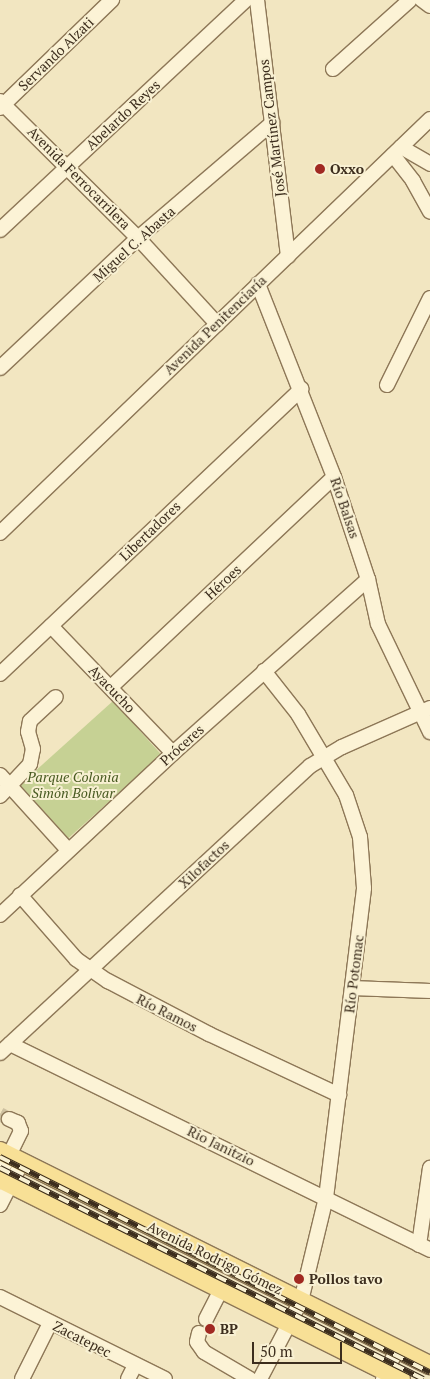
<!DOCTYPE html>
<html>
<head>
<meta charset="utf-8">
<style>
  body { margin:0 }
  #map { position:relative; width:430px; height:1379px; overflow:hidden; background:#f2e6c1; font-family:"PT Serif",serif }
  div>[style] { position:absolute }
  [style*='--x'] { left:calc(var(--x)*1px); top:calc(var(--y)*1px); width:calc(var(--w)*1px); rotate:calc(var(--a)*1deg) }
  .green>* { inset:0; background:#c6d194; transform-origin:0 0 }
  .minor-tunnel>* { height:14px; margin-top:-7px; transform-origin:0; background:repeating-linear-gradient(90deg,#cec1a0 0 14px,transparent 0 21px) }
  .roads { filter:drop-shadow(1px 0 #8d7757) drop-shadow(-1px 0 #8d7757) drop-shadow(0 1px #8d7757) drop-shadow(0 -1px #8d7757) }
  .minor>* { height:14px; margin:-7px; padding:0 7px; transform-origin:7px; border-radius:7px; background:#fcf3d6 }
  .major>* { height:18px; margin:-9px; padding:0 9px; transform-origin:9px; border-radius:9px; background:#f8e096 }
  .rail>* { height:5.5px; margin-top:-2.75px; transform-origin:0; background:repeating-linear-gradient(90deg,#f8f0d2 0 11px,#3c2d1d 0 22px); box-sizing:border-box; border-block:1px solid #3c2d1d }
  .dots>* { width:14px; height:14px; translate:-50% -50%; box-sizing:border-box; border:2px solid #f8f0d2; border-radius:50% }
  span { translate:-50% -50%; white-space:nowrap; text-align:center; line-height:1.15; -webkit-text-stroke:4px #f8f0d2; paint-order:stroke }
  .street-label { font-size:14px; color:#3c2d1d }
  .poi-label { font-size:14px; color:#3c2d1d; font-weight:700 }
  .left { translate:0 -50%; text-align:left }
  .park-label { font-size:14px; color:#485a21; font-style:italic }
  .scale { position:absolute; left:252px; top:1342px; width:90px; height:22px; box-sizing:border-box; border:2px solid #3c2d1d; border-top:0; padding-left:6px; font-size:15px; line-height:18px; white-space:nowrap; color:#3c2d1d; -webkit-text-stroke:4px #f8f0d2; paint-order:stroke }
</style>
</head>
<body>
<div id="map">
  <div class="green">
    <i style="left:113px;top:701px;width:72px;height:125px;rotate:48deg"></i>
  </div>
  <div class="minor-tunnel">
    <i style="--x:0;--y:1114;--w:10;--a:29"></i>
  </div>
  <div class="roads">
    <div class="minor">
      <i style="--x:257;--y:0;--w:258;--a:83.1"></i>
      <i style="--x:422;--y:0;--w:10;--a:37"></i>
      <i style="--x:333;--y:69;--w:103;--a:-41.9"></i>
      <i style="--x:0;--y:101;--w:194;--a:44.8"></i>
      <i style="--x:138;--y:238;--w:117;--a:47.4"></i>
      <i style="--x:0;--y:108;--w:156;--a:-44"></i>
      <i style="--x:401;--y:147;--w:34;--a:30"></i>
      <i style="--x:393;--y:155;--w:33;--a:52"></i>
      <i style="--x:413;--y:181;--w:35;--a:61"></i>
      <i style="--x:0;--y:230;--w:337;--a:-43.1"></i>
      <i style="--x:258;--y:284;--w:207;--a:68.5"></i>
      <i style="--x:334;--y:477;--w:108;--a:71.6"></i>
      <i style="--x:368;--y:579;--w:46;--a:77.5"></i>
      <i style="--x:378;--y:624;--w:120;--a:64.3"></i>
      <i style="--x:0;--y:368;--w:190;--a:-43.3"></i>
      <i style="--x:138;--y:238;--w:177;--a:-40.6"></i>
      <i style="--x:387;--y:385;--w:97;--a:-63.7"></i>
      <i style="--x:0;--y:533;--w:597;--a:-43.91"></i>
      <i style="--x:51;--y:626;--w:176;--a:46.2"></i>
      <i style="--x:0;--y:674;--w:415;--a:-43.4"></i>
      <i style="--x:111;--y:687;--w:306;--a:-43.3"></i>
      <i style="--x:0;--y:775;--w:101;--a:47.8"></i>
      <i style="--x:0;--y:796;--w:44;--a:-46.8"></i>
      <i style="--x:30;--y:764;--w:15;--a:-79"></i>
      <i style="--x:33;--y:749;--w:18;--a:-106"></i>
      <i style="--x:28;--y:732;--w:11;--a:-80"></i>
      <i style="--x:30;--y:721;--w:35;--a:-43"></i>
      <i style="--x:20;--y:895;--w:85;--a:48.8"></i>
      <i style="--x:76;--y:959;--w:39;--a:35"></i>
      <i style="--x:108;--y:981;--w:114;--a:27.7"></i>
      <i style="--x:209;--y:1034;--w:144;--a:25.1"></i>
      <i style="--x:0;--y:915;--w:237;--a:-43.1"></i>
      <i style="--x:173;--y:753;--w:261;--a:-41.7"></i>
      <i style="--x:352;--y:988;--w:78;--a:2.2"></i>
      <i style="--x:10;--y:1044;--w:468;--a:26.1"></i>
      <i style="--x:0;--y:1053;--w:422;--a:-42.8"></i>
      <i style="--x:310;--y:766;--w:37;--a:-31"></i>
      <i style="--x:342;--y:747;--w:96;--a:-23.9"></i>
      <i style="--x:0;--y:1174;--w:48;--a:-64"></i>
      <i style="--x:21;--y:1131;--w:9;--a:-111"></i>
      <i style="--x:18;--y:1123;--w:10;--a:-156"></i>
      <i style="--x:0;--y:1205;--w:48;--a:-62.9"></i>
      <i style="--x:419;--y:1245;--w:78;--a:-81.9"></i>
      <i style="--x:0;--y:1297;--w:184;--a:26.4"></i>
      <i style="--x:206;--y:1319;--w:35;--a:-63"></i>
      <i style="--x:199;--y:1333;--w:9;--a:103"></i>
      <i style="--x:197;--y:1342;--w:12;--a:55"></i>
      <i style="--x:204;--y:1352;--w:53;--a:30.4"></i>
      <i style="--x:22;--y:1379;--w:63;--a:-63.4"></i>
      <i style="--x:128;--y:1379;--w:16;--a:-63"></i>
      <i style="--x:260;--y:1379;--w:88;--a:-62.3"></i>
      <i style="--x:301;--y:1301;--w:106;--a:-76.4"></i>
      <i style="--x:326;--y:1198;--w:312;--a:-83"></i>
      <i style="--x:364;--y:888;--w:51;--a:-94.5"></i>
      <i style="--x:360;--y:837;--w:44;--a:-108.4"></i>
      <i style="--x:346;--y:795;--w:94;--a:-120.7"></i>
      <i style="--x:298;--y:714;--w:55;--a:-128.3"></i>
      <i style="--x:383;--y:1379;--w:33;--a:-65"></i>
    </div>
    <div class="major">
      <i style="--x:0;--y:1151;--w:480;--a:26.5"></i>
      <i style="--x:0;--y:1179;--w:448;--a:26.5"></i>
    </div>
  </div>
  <div class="rail">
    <i style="--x:0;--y:1157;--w:481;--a:26.6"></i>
    <i style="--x:0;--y:1168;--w:473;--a:26.5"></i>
  </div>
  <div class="dots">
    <i style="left:320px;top:169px;background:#a12922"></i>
    <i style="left:299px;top:1279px;background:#a12922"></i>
    <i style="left:210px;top:1329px;background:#a12922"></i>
  </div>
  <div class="street-label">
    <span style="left:56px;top:54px;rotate:-44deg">Servando Alzati</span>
    <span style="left:123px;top:115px;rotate:-43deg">Abelardo Reyes</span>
    <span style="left:272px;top:128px;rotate:-97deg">José Martínez Campos</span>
    <span style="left:79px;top:178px;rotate:45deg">Avenida Ferrocarrilera</span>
    <span style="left:134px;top:244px;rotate:-42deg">Miguel C. Abasta</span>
    <span style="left:215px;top:325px;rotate:-44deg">Avenida Penitenciaría</span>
    <span style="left:345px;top:508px;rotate:71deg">Río Balsas</span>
    <span style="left:150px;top:531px;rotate:-44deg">Libertadores</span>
    <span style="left:223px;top:582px;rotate:-43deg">Héroes</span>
    <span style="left:112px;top:689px;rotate:46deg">Ayacucho</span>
    <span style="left:182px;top:745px;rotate:-42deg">Próceres</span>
    <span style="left:204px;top:864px;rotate:-43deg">Xilofactos</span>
    <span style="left:354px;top:974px;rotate:-83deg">Río Potomac</span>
    <span style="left:167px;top:1013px;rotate:27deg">Río Ramos</span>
    <span style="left:221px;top:1146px;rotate:26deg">Rio Janitzio</span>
    <span style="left:215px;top:1258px;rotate:26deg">Avenida Rodrigo Gómez</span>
    <span style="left:82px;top:1339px;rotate:27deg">Zacatepec</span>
  </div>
  <div class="poi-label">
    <span class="left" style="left:330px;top:169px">Oxxo</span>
    <span class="left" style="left:309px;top:1279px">Pollos tavo</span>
    <span class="left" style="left:220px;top:1329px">BP</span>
  </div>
  <div class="park-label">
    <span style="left:73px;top:785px">Parque Colonia<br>Simón Bolívar</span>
  </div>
  <div class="scale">50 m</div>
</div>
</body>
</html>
